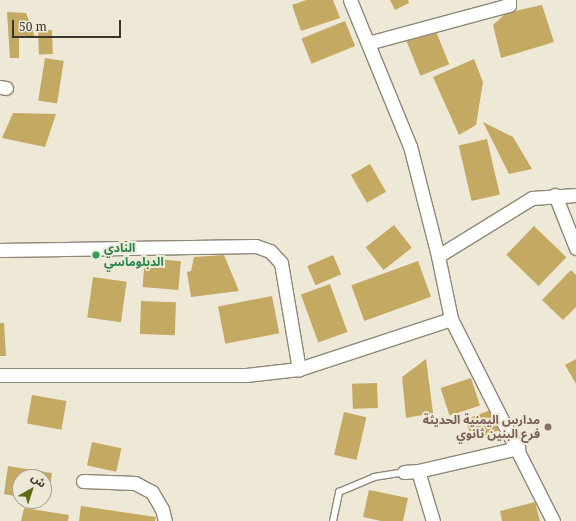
<!DOCTYPE html>
<html>
<head>
<meta charset="utf-8">
<style>
  body { margin:0 }
  #map { position:relative; width:576px; height:521px; overflow:hidden; background:#eee8d7; font-family:"Noto Serif","Noto Sans Arabic",serif }
  div>[style] { position:absolute }
  [style*='--x'] { left:calc(var(--x)*1px); top:calc(var(--y)*1px); width:calc(var(--w)*1px); rotate:calc(var(--a)*1deg) }
  .building>* { inset:0; background:#c4a962; transform-origin:0 0 }
  .roads { filter:drop-shadow(1px 0 #8e8878) drop-shadow(-1px 0 #8e8878) drop-shadow(0 1px #8e8878) drop-shadow(0 -1px #8e8878) }
  .lane>* { height:6px; margin:-3px; padding:0 3px; transform-origin:3px; border-radius:3px; background:#fff }
  .street>* { height:13px; margin:-6.5px; padding:0 6.5px; transform-origin:6.5px; border-radius:6.5px; background:#fff }
  .dots>* { width:11px; height:11px; translate:-50% -50%; box-sizing:border-box; border:2px solid #eee8d7; border-radius:50% }
  span { translate:-50% -50%; white-space:nowrap; text-align:center; line-height:1.15; -webkit-text-stroke:4px #eee8d7; paint-order:stroke }
  .leisure-label { font-size:12px; color:#27864d; font-weight:700 }
  .left { translate:0 -50%; text-align:left }
  .education-label { font-size:12px; color:#785e54; font-weight:700 }
  .right { translate:-100% -50%; text-align:right }
  .north { position:absolute; left:12px; top:469px; width:40px; height:40px; box-sizing:border-box; background:#eee8d7; border:1px solid #a6a194; border-radius:50%; rotate:39deg; font-size:11px; font-weight:700; line-height:16px; text-align:center; color:#393630 }
  .north::after { content:''; display:block; margin:auto; width:14px; height:18px; background:#5d6b14; clip-path:polygon(50% 0,100% 100%,50% 72%,0 100%) }
  .scale { position:absolute; left:12px; top:20px; width:109px; height:18px; box-sizing:border-box; border:2px solid #393630; border-top:0; padding-left:5px; font-size:12px; line-height:14px; white-space:nowrap; color:#393630; -webkit-text-stroke:3px #eee8d7; paint-order:stroke }
</style>
</head>
<body>
<div id="map">
  <div class="building">
    <i style="clip-path:polygon(306px 0,333px 0,340px 18px,301px 31px,292px 5px)"></i>
    <i style="clip-path:polygon(390px 0,408px 0,409px 3px,395px 10px)"></i>
    <i style="clip-path:polygon(542px 5px,554px 42px,501px 58px,493px 25px,506px 13px)"></i>
    <i style="clip-path:polygon(7px 12px,26px 13px,35px 37px,19px 38px,19px 58px,10px 58px)"></i>
    <i style="left:345px;top:21px;width:27px;height:47px;rotate:68deg"></i>
    <i style="left:435px;top:29px;width:38px;height:31px;rotate:68deg"></i>
    <i style="left:52px;top:30px;width:24px;height:14px;rotate:88deg"></i>
    <i style="left:45px;top:58px;width:19px;height:43px;rotate:9deg"></i>
    <i style="clip-path:polygon(474px 59px,483px 82px,476px 125px,459px 135px,433px 77px)"></i>
    <i style="clip-path:polygon(13px 113px,56px 114px,45px 147px,2px 138px)"></i>
    <i style="clip-path:polygon(483px 122px,513px 137px,532px 169px,509px 174px)"></i>
    <i style="left:487px;top:139px;width:57px;height:29px;rotate:77deg"></i>
    <i style="left:370px;top:164px;width:32px;height:22px;rotate:60deg"></i>
    <i style="left:394px;top:225px;width:29px;height:36px;rotate:52deg"></i>
    <i style="left:534px;top:226px;width:45px;height:40px;rotate:44deg"></i>
    <i style="clip-path:polygon(224px 255px,239px 291px,191px 297px,187px 272px,191px 271px,194px 257px)"></i>
    <i style="left:333px;top:255px;width:21px;height:28px;rotate:67deg"></i>
    <i style="left:145px;top:258px;width:36px;height:29px;rotate:5deg"></i>
    <i style="left:418px;top:261px;width:38px;height:71px;rotate:70deg"></i>
    <i style="clip-path:polygon(571px 270px,576px 275px,576px 307px,563px 320px,542px 300px)"></i>
    <i style="left:93px;top:277px;width:34px;height:41px;rotate:8deg"></i>
    <i style="left:330px;top:284px;width:51px;height:31px;rotate:70deg"></i>
    <i style="left:272px;top:296px;width:38px;height:55px;rotate:79deg"></i>
    <i style="left:141px;top:301px;width:35px;height:33px;rotate:2deg"></i>
    <i style="clip-path:polygon(0 323px,4px 323px,6px 356px,0 356px)"></i>
    <i style="clip-path:polygon(426px 359px,433px 413px,406px 418px,402px 377px)"></i>
    <i style="clip-path:polygon(576px 359px,576px 384px,565px 365px)"></i>
    <i style="left:471px;top:378px;width:29px;height:32px;rotate:72deg"></i>
    <i style="left:377px;top:383px;width:25px;height:25px;rotate:88deg"></i>
    <i style="left:32px;top:395px;width:35px;height:29px;rotate:10deg"></i>
    <i style="left:493px;top:409px;width:22px;height:30px;rotate:69deg"></i>
    <i style="left:344px;top:412px;width:23px;height:44px;rotate:13deg"></i>
    <i style="left:92px;top:442px;width:30px;height:24px;rotate:12deg"></i>
    <i style="clip-path:polygon(8px 466px,52px 473px,48px 501px,44px 500px,44px 477px,20px 477px,20px 497px,4px 494px)"></i>
    <i style="clip-path:polygon(369px 490px,408px 498px,403px 521px,381px 521px,363px 517px)"></i>
    <i style="clip-path:polygon(535px 502px,540px 521px,502px 521px,500px 511px)"></i>
    <i style="clip-path:polygon(81px 506px,156px 517px,155px 521px,79px 521px)"></i>
    <i style="clip-path:polygon(24px 508px,69px 515px,68px 521px,21px 521px)"></i>
  </div>
  <div class="roads">
    <div class="lane">
      <i style="--x:333;--y:521;--w:30;--a:-78"></i>
      <i style="--x:339;--y:492;--w:38;--a:-23"></i>
      <i style="--x:374;--y:477;--w:30;--a:-9"></i>
    </div>
    <div class="street">
      <i style="--x:350;--y:0;--w:158;--a:67.7"></i>
      <i style="--x:410;--y:146;--w:114;--a:75.7"></i>
      <i style="--x:438;--y:256;--w:64;--a:78.3"></i>
      <i style="--x:451;--y:319;--w:226;--a:63.2"></i>
      <i style="--x:368;--y:43;--w:146;--a:-15.1"></i>
      <i style="--x:509;--y:5;--w:5;--a:-90"></i>
      <i style="--x:0;--y:87;--w:6;--a:9"></i>
      <i style="--x:555;--y:195;--w:57;--a:68.4"></i>
      <i style="--x:0;--y:250;--w:256;--a:-0.9"></i>
      <i style="--x:256;--y:246;--w:15;--a:20"></i>
      <i style="--x:270;--y:251;--w:16;--a:47"></i>
      <i style="--x:281;--y:263;--w:108;--a:80.4"></i>
      <i style="--x:299;--y:369;--w:160;--a:-18.2"></i>
      <i style="--x:438;--y:256;--w:110;--a:-31.7"></i>
      <i style="--x:532;--y:198;--w:44;--a:-3.9"></i>
      <i style="--x:0;--y:375;--w:246;--a:0"></i>
      <i style="--x:246;--y:375;--w:53;--a:-6.5"></i>
      <i style="--x:418;--y:471;--w:52;--a:73.3"></i>
      <i style="--x:404;--y:472;--w:14;--a:-4"></i>
      <i style="--x:418;--y:471;--w:103;--a:-13"></i>
      <i style="--x:83;--y:481;--w:52;--a:2.2"></i>
      <i style="--x:135;--y:483;--w:19;--a:28"></i>
      <i style="--x:152;--y:492;--w:20;--a:60"></i>
      <i style="--x:162;--y:509;--w:12;--a:76"></i>
    </div>
  </div>
  <div class="dots">
    <i style="left:96px;top:255px;background:#2e9e5b"></i>
    <i style="left:548px;top:427px;background:#8d6e63"></i>
  </div>
  <div class="leisure-label">
    <span class="left" style="left:104px;top:255px">النادي<br>الدبلوماسي</span>
  </div>
  <div class="education-label">
    <span class="right" style="left:540px;top:427px">مدارس اليمنية الحديثة<br>فرع البنين ثانوي</span>
  </div>
  <div class="north">ش</div>
  <div class="scale">50 m</div>
</div>
</body>
</html>
